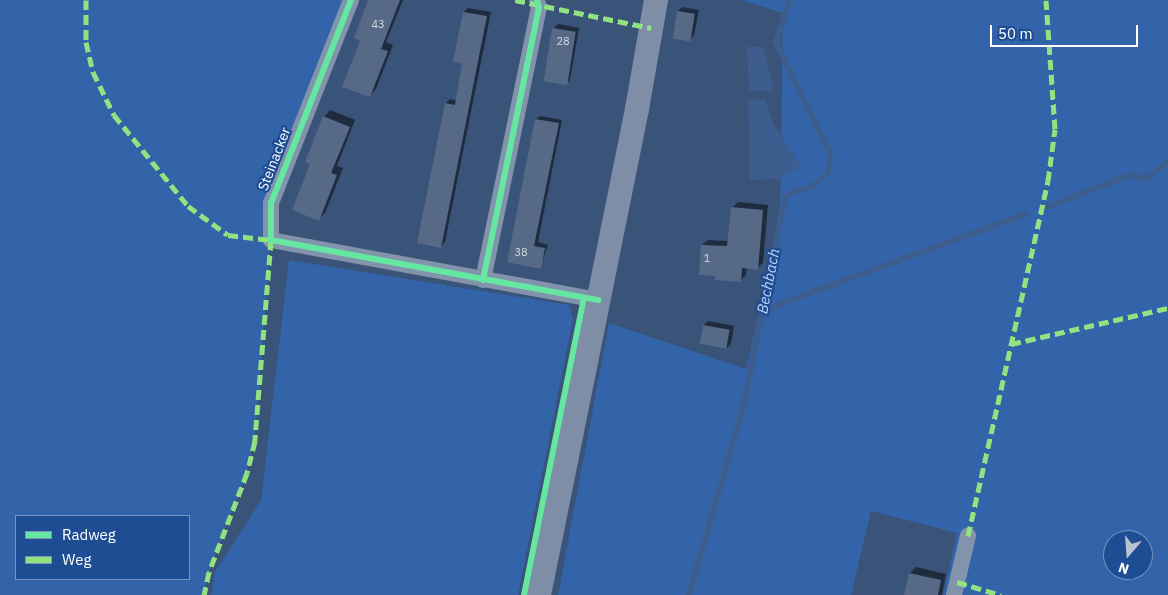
<!DOCTYPE html>
<html>
<head>
<meta charset="utf-8">
<style>
  body { margin:0 }
  #map { position:relative; width:1168px; height:595px; overflow:hidden; background:#3a5378; font-family:"IBM Plex Sans",sans-serif }
  div>[style] { position:absolute }
  [style*='--x'] { left:calc(var(--x)*1px); top:calc(var(--y)*1px); width:calc(var(--w)*1px); rotate:calc(var(--a)*1deg) }
  .green>* { inset:0; background:#3364a9 }
  .water>* { inset:0; background:#3e5d8f }
  .shadow>* { inset:0; background:#0007 }
  .stream>* { height:5.5px; margin:-2.75px; padding:0 2.75px; transform-origin:2.75px; border-radius:2.75px; background:#3e5d8f }
  .building>* { inset:0; background:#566a88; transform-origin:0 0 }
  .minor>* { height:16px; margin:-8px; padding:0 8px; transform-origin:8px; border-radius:8px; background:#8294ab }
  .secondary>* { height:24px; margin:-12px; padding:0 12px; transform-origin:12px; border-radius:12px; background:#7e8ea7 }
  .quiet>* { height:5px; margin-top:-2.5px; transform-origin:0; background:repeating-linear-gradient(90deg,#91e382 0 10px,transparent 0 15px) }
  .cycleway>* { height:6px; margin:-3px; padding:0 3px; transform-origin:3px; border-radius:3px; background:#66e7a1 }
  span { translate:-50% -50%; white-space:nowrap; text-align:center; line-height:1.15; -webkit-text-stroke:4.5px #1f4d93; paint-order:stroke }
  .number-label { font-size:11px; color:#d5dae1 }
  .number-label span { -webkit-text-stroke-width:0 }
  .street-label { font-size:14px; color:#fff }
  .water-label { font-size:15px; color:#bed5f5; font-style:italic }
  .legend { position:absolute; left:15px; top:515px; width:175px; height:65px; box-sizing:border-box; background:#1f4d93; border:1px solid #7994be; margin:0; padding:6px 9px; list-style:none; font-size:15px; color:#fff }
  .legend li { display:flex; align-items:center; gap:10px; height:25px }
  .legend b { width:25px; border:1px solid #7994be }
  .north { position:absolute; left:1103px; top:530px; width:50px; height:50px; box-sizing:border-box; background:#1f4d93; border:1px solid #7994be; border-radius:50%; rotate:198deg; font-size:14px; font-weight:700; line-height:20px; text-align:center; color:#fff }
  .north::after { content:''; display:block; margin:auto; width:18px; height:22px; background:#bac3d0; clip-path:polygon(50% 0,100% 100%,50% 72%,0 100%) }
  .scale { position:absolute; left:990px; top:25px; width:148px; height:22px; box-sizing:border-box; border:2px solid #fff; border-top:0; padding-left:6px; font-size:15px; line-height:18px; white-space:nowrap; color:#fff; -webkit-text-stroke:4px #1f4d93; paint-order:stroke }
</style>
</head>
<body>
<div id="map">
  <div class="green">
    <i style="clip-path:polygon(evenodd,0 0,351px 0,271px 203px,271px 240px,255px 441px,247px 473px,209px 572px,204px 595px,0 595px,0 0,16px 516px,189px 516px,189px 579px,16px 579px,16px 516px)"></i>
    <i style="clip-path:polygon(evenodd,742px 0,1168px 0,1168px 595px,943px 595px,957px 533px,871px 511px,851px 595px,558px 595px,609px 323px,746px 369px,780px 220px,783px 13px,742px 0,1113px 540px,1143px 540px,1143px 570px,1113px 570px,1113px 540px)"></i>
    <i style="clip-path:polygon(289px 260px,569px 305px,573px 319px,518px 595px,211px 595px,215px 572px,261px 500px)"></i>
  </div>
  <div class="water">
    <i style="clip-path:polygon(747px 47px,763px 47px,774px 91px,749px 90px)"></i>
    <i style="clip-path:polygon(748px 99px,765px 100px,774px 125px,802px 167px,777px 179px,750px 180px)"></i>
  </div>
  <div class="shadow">
    <i style="clip-path:polygon(370px 0,403px 0,386px 42px,393px 45px,376px 89px,369px 96px,362px 40px)"></i>
    <i style="clip-path:polygon(682px 7px,699px 10px,694px 35px,690px 40px,678px 11px)"></i>
    <i style="clip-path:polygon(468px 8px,491px 12px,445px 242px,441px 246px,446px 103px,450px 99px,457px 101px,464px 62px,464px 12px)"></i>
    <i style="clip-path:polygon(558px 24px,579px 28px,570px 80px,565px 84px,553px 29px)"></i>
    <i style="clip-path:polygon(330px 110px,355px 120px,337px 166px,343px 168px,325px 213px,319px 219px,312px 164px,324px 117px)"></i>
    <i style="clip-path:polygon(540px 116px,562px 120px,538px 242px,548px 245px,540px 268px,508px 261px,536px 119px)"></i>
    <i style="clip-path:polygon(738px 202px,768px 205px,763px 263px,757px 268px,747px 267px,746px 275px,740px 281px,702px 245px,708px 240px,729px 241px,732px 208px)"></i>
    <i style="clip-path:polygon(708px 321px,734px 326px,731px 344px,727px 348px,704px 325px)"></i>
    <i style="clip-path:polygon(916px 567px,946px 574px,942px 595px,905px 595px,910px 573px)"></i>
  </div>
  <div class="stream">
    <i style="--x:1048;--y:207;--w:88;--a:-21.3"></i>
    <i style="--x:1130;--y:175;--w:16;--a:15"></i>
    <i style="--x:1145;--y:179;--w:29;--a:-36"></i>
    <i style="--x:763;--y:313;--w:16;--a:-30"></i>
    <i style="--x:777;--y:305;--w:265;--a:-20.1"></i>
    <i style="--x:689;--y:595;--w:195;--a:-73.9"></i>
    <i style="--x:743;--y:408;--w:214;--a:-78.7"></i>
    <i style="--x:785;--y:198;--w:11;--a:-41"></i>
    <i style="--x:793;--y:191;--w:17;--a:-10"></i>
    <i style="--x:810;--y:188;--w:23;--a:-40"></i>
    <i style="--x:828;--y:173;--w:20;--a:-84"></i>
    <i style="--x:830;--y:153;--w:123;--a:-116.1"></i>
    <i style="--x:776;--y:43;--w:45;--a:-72"></i>
  </div>
  <div class="building">
    <i style="clip-path:polygon(368px 0,400px 0,381px 49px,388px 51px,370px 97px,342px 87px,360px 41px,354px 38px)"></i>
    <i style="left:677px;top:11px;width:18px;height:28px;rotate:9deg"></i>
    <i style="clip-path:polygon(463px 12px,487px 16px,441px 248px,417px 243px,445px 103px,455px 105px,462px 63px,453px 62px)"></i>
    <i style="left:552px;top:28px;width:24px;height:54px;rotate:9deg"></i>
    <i style="clip-path:polygon(323px 116px,350px 127px,331px 173px,337px 175px,319px 221px,292px 210px,310px 164px,305px 162px)"></i>
    <i style="clip-path:polygon(535px 119px,559px 123px,534px 246px,545px 248px,541px 269px,507px 262px)"></i>
    <i style="clip-path:polygon(731px 207px,763px 210px,758px 270px,742px 268px,741px 282px,715px 280px,715px 276px,699px 275px,701px 245px,727px 246px)"></i>
    <i style="left:703px;top:325px;width:27px;height:19px;rotate:10deg"></i>
    <i style="clip-path:polygon(909px 573px,941px 580px,938px 595px,904px 595px)"></i>
  </div>
  <div class="minor">
    <i style="--x:351;--y:0;--w:218;--a:111.5"></i>
    <i style="--x:271;--y:203;--w:37;--a:90"></i>
    <i style="--x:271;--y:240;--w:333;--a:10.4"></i>
    <i style="--x:483;--y:280;--w:278;--a:-78.4"></i>
    <i style="--x:539;--y:8;--w:8;--a:-104"></i>
    <i style="--x:954;--y:595;--w:61;--a:-76.7"></i>
  </div>
  <div class="secondary">
    <i style="--x:539;--y:595;--w:496;--a:-78.6"></i>
    <i style="--x:637;--y:109;--w:111;--a:-80.1"></i>
  </div>
  <div class="quiet">
    <i style="--x:86;--y:0;--w:42;--a:90"></i>
    <i style="--x:86;--y:42;--w:31;--a:77"></i>
    <i style="--x:93;--y:72;--w:48;--a:64"></i>
    <i style="--x:114;--y:115;--w:117;--a:50.9"></i>
    <i style="--x:188;--y:206;--w:49;--a:35.9"></i>
    <i style="--x:228;--y:235;--w:43;--a:6.6"></i>
    <i style="--x:271;--y:240;--w:202;--a:94.6"></i>
    <i style="--x:255;--y:441;--w:33;--a:104"></i>
    <i style="--x:247;--y:473;--w:106;--a:111"></i>
    <i style="--x:209;--y:572;--w:24;--a:102"></i>
    <i style="--x:515;--y:0;--w:139;--a:11.6"></i>
    <i style="--x:1011;--y:344;--w:161;--a:-12.9"></i>
    <i style="--x:968;--y:536;--w:364;--a:-77.3"></i>
    <i style="--x:1048;--y:181;--w:52;--a:-82.3"></i>
    <i style="--x:1055;--y:129;--w:129;--a:-94"></i>
    <i style="--x:957;--y:582;--w:46;--a:16.5"></i>
  </div>
  <div class="cycleway">
    <i style="--x:351;--y:0;--w:218;--a:111.5"></i>
    <i style="--x:271;--y:203;--w:37;--a:90"></i>
    <i style="--x:271;--y:240;--w:333;--a:10.4"></i>
    <i style="--x:483;--y:280;--w:278;--a:-78.4"></i>
    <i style="--x:539;--y:8;--w:8;--a:-104"></i>
    <i style="--x:524;--y:595;--w:303;--a:-78.6"></i>
  </div>
  <div class="number-label">
    <span style="left:378px;top:24px">43</span>
    <span style="left:563px;top:41px">28</span>
    <span style="left:521px;top:252px">38</span>
    <span style="left:707px;top:258px">1</span>
  </div>
  <div class="street-label">
    <span style="left:274px;top:159px;rotate:-69deg">Steinacker</span>
  </div>
  <div class="water-label">
    <span style="left:768px;top:281px;rotate:-79deg">Bechbach</span>
  </div>
  <ul class="legend">
  <li><b style="height:6px;background:#66e7a1"></b>Radweg</li>
  <li><b style="height:6px;background:#91e382"></b>Weg</li>
  </ul>
  <div class="north">N</div>
  <div class="scale">50 m</div>
</div>
</body>
</html>
